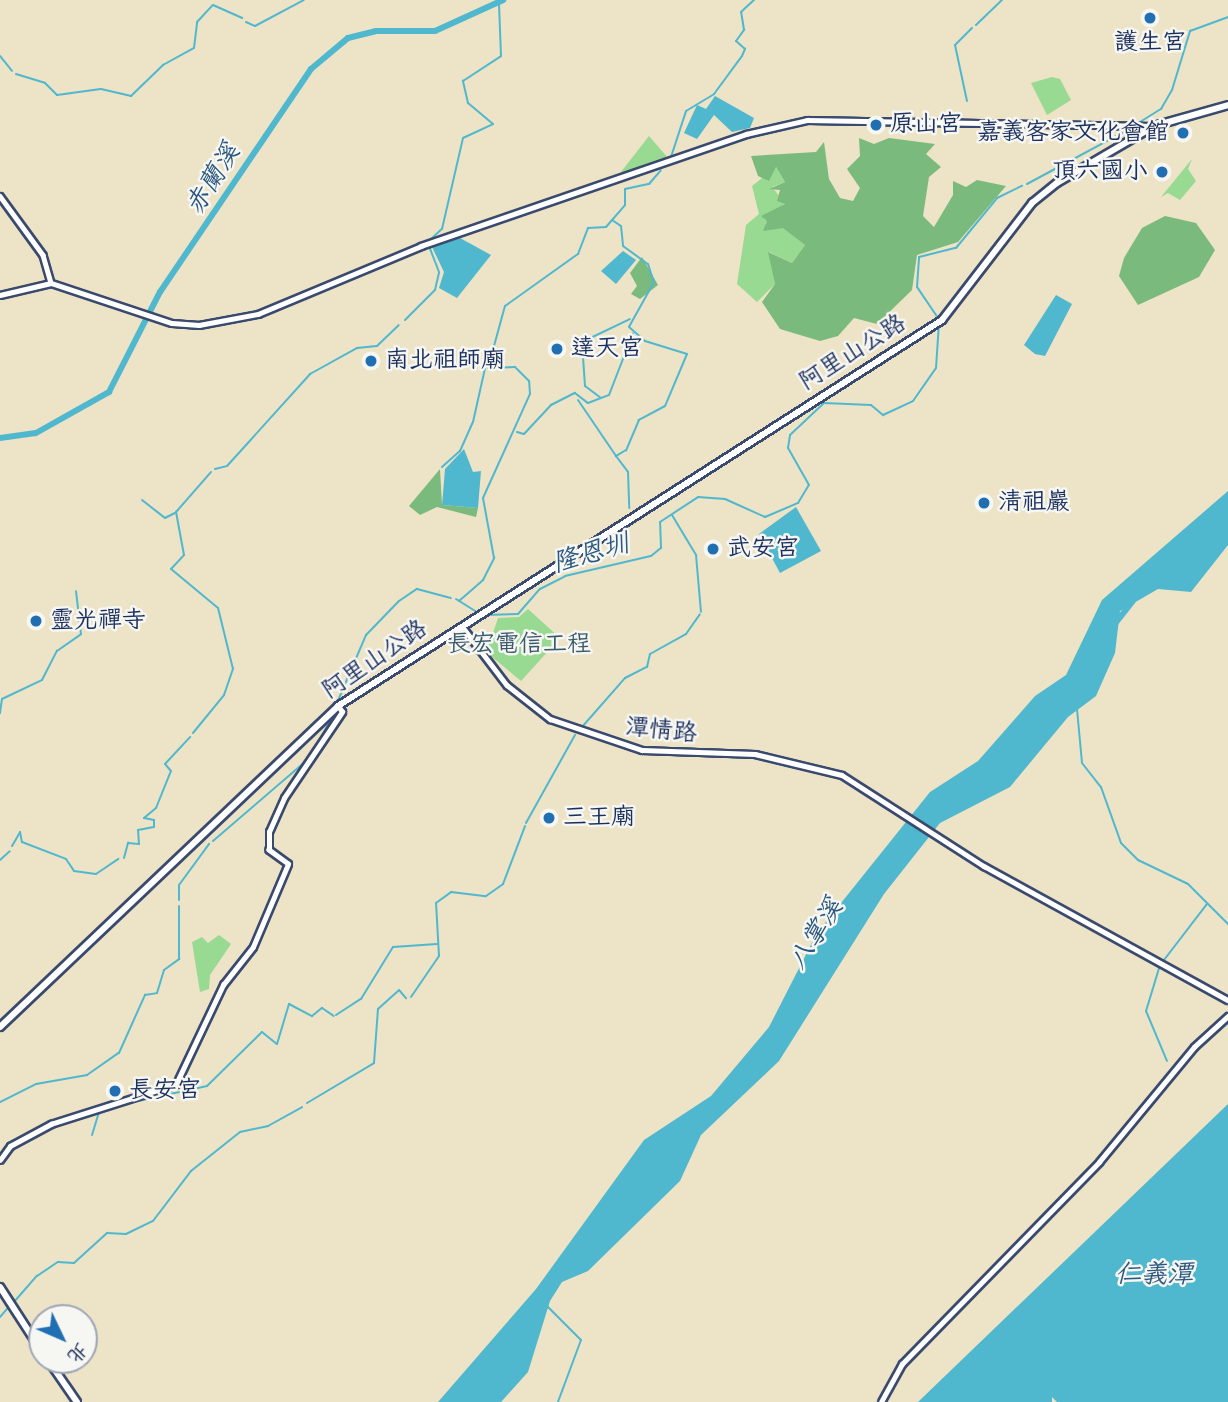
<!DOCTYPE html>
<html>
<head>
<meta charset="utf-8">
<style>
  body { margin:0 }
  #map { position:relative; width:1228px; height:1402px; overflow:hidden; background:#ede3c6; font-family:Kalam,"LXGW WenKai TC",sans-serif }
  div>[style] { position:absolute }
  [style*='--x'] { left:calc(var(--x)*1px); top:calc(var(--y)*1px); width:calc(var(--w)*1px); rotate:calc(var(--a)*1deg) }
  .green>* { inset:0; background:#98da92 }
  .forest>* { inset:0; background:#7aba7c }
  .water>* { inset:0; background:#50b8ce }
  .stream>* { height:2px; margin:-1px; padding:0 1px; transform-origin:1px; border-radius:1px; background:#50b8ce }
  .river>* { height:6px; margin:-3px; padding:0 3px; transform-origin:3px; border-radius:3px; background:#50b8ce }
  .roads { filter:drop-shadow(2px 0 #3a4a6e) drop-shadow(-2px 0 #3a4a6e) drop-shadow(0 2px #3a4a6e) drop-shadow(0 -2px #3a4a6e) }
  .tertiary>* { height:4.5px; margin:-2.25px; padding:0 2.25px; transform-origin:2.25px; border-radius:2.25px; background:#fff }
  .primary>* { height:6px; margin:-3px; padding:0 3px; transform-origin:3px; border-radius:3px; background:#fff }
  .dots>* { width:19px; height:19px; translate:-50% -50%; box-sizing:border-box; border:4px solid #f6f6f2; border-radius:50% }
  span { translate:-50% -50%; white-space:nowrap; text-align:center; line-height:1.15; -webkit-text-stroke:5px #f6f6f2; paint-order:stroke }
  .poi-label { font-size:24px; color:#1b2f5e }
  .left { translate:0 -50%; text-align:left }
  .right { translate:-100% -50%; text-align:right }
  .street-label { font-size:24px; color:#1b2f5e }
  .park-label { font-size:24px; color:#3a5a6b }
  .water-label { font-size:26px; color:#2b5880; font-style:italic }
  .north { position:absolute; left:28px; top:1304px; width:70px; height:70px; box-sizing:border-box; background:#f6f6f2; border:2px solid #9ea6b7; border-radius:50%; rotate:134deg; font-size:19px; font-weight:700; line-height:28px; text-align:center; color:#1b2f5e }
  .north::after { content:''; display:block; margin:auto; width:24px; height:32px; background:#1f6fb2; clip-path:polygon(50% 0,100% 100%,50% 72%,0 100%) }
</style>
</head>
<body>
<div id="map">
  <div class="green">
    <i style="clip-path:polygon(1052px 77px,1060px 79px,1071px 100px,1047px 115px,1031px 83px)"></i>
    <i style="clip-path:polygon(649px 136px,668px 158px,622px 175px,621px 172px)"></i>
    <i style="clip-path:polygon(1192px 159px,1188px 169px,1196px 181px,1180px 200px,1168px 193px,1161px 197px)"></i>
    <i style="clip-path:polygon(776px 167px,785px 182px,772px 187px,785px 203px,765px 224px,783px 227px,805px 245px,792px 263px,769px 252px,775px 284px,757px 302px,737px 284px,746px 225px,759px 214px,752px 186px)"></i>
    <i style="clip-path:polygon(528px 609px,560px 638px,521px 681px,474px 642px,493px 633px,498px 618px,519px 617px)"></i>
    <i style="clip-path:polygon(219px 935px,231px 944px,210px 975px,209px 989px,200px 992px,192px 942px,202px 937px,208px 943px)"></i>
  </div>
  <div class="forest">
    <i style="clip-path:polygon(859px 138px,874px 144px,889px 138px,935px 144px,926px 154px,941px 167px,929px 177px,923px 216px,934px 227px,953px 195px,953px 181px,966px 187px,977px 180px,1006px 186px,958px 242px,917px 255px,912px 290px,877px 324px,854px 318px,838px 336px,820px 341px,780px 329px,762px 302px,775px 284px,768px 252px,792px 263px,805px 245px,783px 228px,763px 231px,767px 221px,761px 216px,785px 204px,777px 201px,780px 190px,769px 189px,785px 182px,776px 167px,769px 181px,758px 176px,751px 156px,816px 152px,824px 142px,829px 179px,840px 198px,853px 201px,860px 188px,847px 169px,860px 156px)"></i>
    <i style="clip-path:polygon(1165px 216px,1196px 223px,1215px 250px,1199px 277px,1138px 305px,1119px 276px,1124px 258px,1142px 228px)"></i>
    <i style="clip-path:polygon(642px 257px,658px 285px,640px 299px,631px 294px,637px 286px,630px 273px)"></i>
    <i style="clip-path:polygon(440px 469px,442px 505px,478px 508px,476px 517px,437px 507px,420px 515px,409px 506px)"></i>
  </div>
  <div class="water">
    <i style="clip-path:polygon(715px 96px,754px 118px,750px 128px,732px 132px,714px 115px,697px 139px,684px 133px,697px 105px,706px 109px)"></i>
    <i style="clip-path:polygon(460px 238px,491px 255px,457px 298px,439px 288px,444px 272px,432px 247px)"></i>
    <i style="clip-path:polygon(623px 251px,636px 260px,616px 284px,601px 271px)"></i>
    <i style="clip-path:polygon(1056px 295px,1072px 304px,1045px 356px,1035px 354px,1024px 345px)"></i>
    <i style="clip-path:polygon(464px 449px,473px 472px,481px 471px,478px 508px,442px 505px,445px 469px)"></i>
    <i style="clip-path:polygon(1228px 491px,1228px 545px,1191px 592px,1158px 589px,1120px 611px,1115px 653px,1096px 696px,1068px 717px,1010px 787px,940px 823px,884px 894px,779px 1061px,701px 1135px,680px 1181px,588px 1271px,562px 1282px,550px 1301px,528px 1372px,501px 1402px,438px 1402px,536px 1289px,644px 1140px,711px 1096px,769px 1027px,817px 933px,930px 792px,978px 761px,1035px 696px,1066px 675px,1102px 600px)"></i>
    <i style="clip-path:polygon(796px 507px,821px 551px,780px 573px,759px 534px)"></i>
    <i style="clip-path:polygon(1228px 1104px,1228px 1402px,1057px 1402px,1052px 1397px,1052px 1402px,918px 1402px)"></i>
  </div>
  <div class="stream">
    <i style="--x:246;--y:22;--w:10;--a:24"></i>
    <i style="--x:255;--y:26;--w:55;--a:-28"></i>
    <i style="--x:976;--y:25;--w:36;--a:-44"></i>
    <i style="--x:0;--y:56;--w:19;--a:51"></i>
    <i style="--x:16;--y:74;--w:30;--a:17"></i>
    <i style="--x:45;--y:83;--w:17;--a:45"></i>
    <i style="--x:57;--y:95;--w:44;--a:-7.8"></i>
    <i style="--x:101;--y:89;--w:31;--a:13"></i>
    <i style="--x:131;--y:96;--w:45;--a:-44.1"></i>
    <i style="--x:163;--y:65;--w:35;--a:-29"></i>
    <i style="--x:194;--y:48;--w:26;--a:-83"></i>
    <i style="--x:197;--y:22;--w:23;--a:-47"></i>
    <i style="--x:213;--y:5;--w:32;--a:24"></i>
    <i style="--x:967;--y:101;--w:57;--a:-102.1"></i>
    <i style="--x:955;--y:45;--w:24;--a:-45"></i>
    <i style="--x:1140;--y:122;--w:25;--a:-32"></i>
    <i style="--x:1161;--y:109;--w:22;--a:-60"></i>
    <i style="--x:1172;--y:90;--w:62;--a:-73"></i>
    <i style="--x:1190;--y:31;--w:40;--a:-20.2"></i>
    <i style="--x:671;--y:157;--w:48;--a:-71.9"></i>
    <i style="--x:686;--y:111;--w:33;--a:-31"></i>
    <i style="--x:714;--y:94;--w:47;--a:-53.6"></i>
    <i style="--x:742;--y:56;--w:8;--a:-67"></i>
    <i style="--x:745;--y:49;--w:12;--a:-138"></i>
    <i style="--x:736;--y:41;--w:14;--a:-54"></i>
    <i style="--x:744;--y:30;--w:18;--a:-99"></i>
    <i style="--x:741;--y:12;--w:18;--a:-43"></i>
    <i style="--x:1027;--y:184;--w:118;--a:-28.3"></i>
    <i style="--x:612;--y:220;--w:11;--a:34"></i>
    <i style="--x:621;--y:226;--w:20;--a:84"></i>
    <i style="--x:623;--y:246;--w:31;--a:36"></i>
    <i style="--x:648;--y:264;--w:19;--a:72"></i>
    <i style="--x:654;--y:282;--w:51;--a:119.1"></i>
    <i style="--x:629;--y:327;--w:21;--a:41"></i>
    <i style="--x:645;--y:341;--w:44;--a:17.2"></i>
    <i style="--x:687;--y:354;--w:56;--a:112.9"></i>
    <i style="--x:665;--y:406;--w:30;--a:152"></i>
    <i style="--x:639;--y:420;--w:33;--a:113"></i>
    <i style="--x:626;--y:450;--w:12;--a:149"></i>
    <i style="--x:616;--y:456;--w:20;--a:53"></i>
    <i style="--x:628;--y:472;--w:36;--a:88"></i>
    <i style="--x:430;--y:240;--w:16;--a:-43"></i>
    <i style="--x:442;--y:229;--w:93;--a:-77"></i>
    <i style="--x:463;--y:138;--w:33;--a:-25"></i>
    <i style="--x:493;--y:124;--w:33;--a:-140"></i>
    <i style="--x:468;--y:103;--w:23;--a:-103"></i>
    <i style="--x:463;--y:81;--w:45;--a:-33.3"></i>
    <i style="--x:501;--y:56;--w:53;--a:-92.2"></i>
    <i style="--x:938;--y:318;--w:37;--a:-124"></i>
    <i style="--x:917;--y:287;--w:30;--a:-86"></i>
    <i style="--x:919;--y:257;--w:38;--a:-14"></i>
    <i style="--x:956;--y:248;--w:65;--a:-50.6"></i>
    <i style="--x:997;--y:198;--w:28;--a:-26"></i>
    <i style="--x:405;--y:320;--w:42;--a:-45"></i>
    <i style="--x:435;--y:290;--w:18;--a:-77"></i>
    <i style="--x:439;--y:272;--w:28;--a:-111"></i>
    <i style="--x:601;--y:398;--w:20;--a:-143"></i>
    <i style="--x:585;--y:386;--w:44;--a:-93.9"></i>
    <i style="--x:582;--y:342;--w:53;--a:-25.6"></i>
    <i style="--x:578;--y:400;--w:68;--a:55.8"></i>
    <i style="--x:517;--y:432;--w:7;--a:16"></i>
    <i style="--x:524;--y:434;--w:40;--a:-47"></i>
    <i style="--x:551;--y:405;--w:27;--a:-27"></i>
    <i style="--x:575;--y:393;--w:16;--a:38"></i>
    <i style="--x:588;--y:403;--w:22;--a:-21"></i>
    <i style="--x:609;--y:395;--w:66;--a:-68.8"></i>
    <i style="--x:442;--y:467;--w:24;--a:-42"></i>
    <i style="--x:460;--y:451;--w:32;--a:-66"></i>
    <i style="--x:473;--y:422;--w:59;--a:-77.4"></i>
    <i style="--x:215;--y:469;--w:12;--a:-14"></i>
    <i style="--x:227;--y:466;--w:124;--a:-47.9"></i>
    <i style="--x:310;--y:374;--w:54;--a:-29"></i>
    <i style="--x:357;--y:348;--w:20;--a:-6"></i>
    <i style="--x:377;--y:346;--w:30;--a:-44"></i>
    <i style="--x:142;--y:500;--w:29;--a:38"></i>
    <i style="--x:165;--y:518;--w:11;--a:-27"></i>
    <i style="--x:672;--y:515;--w:47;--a:59"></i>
    <i style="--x:696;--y:555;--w:57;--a:85"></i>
    <i style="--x:456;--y:599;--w:25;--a:32"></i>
    <i style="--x:459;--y:601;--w:32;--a:-41"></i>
    <i style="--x:483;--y:580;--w:25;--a:-63"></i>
    <i style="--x:494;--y:558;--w:61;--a:-100.4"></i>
    <i style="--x:483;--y:498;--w:114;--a:-65.7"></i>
    <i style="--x:530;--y:394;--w:13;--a:-94"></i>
    <i style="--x:529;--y:381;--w:20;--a:-135"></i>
    <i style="--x:515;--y:367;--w:27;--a:178"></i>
    <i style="--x:488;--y:368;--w:64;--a:-74.7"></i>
    <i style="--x:505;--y:306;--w:90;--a:-35.5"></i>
    <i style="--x:578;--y:254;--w:28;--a:-69"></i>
    <i style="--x:588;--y:228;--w:18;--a:-3"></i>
    <i style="--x:606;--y:227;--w:29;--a:-49"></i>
    <i style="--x:625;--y:205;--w:16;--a:-90"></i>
    <i style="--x:625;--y:189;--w:25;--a:-12"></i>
    <i style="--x:649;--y:184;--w:18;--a:-49"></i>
    <i style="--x:486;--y:615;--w:32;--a:-2"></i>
    <i style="--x:518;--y:614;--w:33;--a:-49"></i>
    <i style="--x:540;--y:589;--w:28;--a:-27"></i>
    <i style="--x:565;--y:576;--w:88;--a:-13.1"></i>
    <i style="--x:651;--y:556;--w:13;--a:-39"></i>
    <i style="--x:661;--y:548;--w:26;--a:-92"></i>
    <i style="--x:660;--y:522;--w:45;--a:-33.3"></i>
    <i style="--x:698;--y:497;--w:27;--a:4"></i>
    <i style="--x:725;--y:499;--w:44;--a:24.2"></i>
    <i style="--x:765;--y:517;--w:36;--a:-23"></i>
    <i style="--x:798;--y:503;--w:21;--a:-59"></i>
    <i style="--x:809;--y:485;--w:43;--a:-119.6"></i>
    <i style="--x:788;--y:448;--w:13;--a:-81"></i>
    <i style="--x:790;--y:435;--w:47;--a:-43.3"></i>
    <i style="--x:824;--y:403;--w:47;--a:2.4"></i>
    <i style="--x:871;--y:405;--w:16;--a:40"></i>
    <i style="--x:883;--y:415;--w:33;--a:-25"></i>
    <i style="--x:913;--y:401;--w:40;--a:-55.1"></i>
    <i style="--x:936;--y:368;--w:45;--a:-86.2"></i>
    <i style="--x:337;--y:703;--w:74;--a:-66.9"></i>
    <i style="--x:366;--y:635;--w:47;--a:-45.9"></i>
    <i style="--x:399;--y:601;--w:22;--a:-34"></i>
    <i style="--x:417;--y:589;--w:35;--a:15"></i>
    <i style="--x:1077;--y:709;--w:54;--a:84.7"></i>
    <i style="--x:1082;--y:763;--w:31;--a:52"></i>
    <i style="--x:1101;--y:787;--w:59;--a:70.3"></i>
    <i style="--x:1121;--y:843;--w:24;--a:45"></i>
    <i style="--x:1138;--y:860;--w:55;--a:25.6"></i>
    <i style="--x:1188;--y:884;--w:57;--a:45"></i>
    <i style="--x:0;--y:713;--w:14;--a:-82"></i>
    <i style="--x:2;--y:699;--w:44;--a:-25.4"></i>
    <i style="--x:42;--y:680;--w:33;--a:-63"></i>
    <i style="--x:57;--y:651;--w:29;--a:-35"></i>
    <i style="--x:81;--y:634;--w:43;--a:-96.6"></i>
    <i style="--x:582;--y:727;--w:65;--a:-48.7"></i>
    <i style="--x:625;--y:678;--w:25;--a:-27"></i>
    <i style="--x:647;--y:667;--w:13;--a:-77"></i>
    <i style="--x:650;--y:654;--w:41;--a:-29.1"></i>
    <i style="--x:686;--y:634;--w:24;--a:-55"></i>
    <i style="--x:193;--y:733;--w:49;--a:-50.8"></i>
    <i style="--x:224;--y:695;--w:28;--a:-71"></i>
    <i style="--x:233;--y:669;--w:63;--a:-103.8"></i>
    <i style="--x:218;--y:608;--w:61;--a:-140.3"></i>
    <i style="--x:171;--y:569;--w:19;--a:-47"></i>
    <i style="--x:184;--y:555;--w:44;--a:-100.5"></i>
    <i style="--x:176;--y:512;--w:53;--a:-48.8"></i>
    <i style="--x:317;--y:745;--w:32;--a:-62"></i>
    <i style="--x:526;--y:823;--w:101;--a:-60.9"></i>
    <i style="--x:213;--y:841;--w:123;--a:-40.7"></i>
    <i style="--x:12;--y:846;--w:16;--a:-60"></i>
    <i style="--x:20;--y:832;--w:10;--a:79"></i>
    <i style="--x:22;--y:842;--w:47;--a:21.1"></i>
    <i style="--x:66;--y:859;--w:14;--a:56"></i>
    <i style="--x:74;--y:871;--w:22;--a:8"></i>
    <i style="--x:96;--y:874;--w:27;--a:-34"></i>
    <i style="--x:124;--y:858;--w:16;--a:-75"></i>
    <i style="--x:128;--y:843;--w:11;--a:5"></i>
    <i style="--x:139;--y:844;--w:14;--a:-94"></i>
    <i style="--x:138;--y:830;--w:16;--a:-11"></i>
    <i style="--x:154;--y:827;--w:7;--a:-90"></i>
    <i style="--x:154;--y:820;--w:10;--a:-169"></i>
    <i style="--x:144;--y:818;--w:16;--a:-40"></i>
    <i style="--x:156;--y:808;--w:40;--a:-68"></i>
    <i style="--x:171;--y:771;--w:9;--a:-131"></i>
    <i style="--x:165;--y:764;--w:37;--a:-47"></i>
    <i style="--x:0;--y:860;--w:13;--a:-42"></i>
    <i style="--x:179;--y:900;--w:15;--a:-90"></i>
    <i style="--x:179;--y:885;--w:51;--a:-53.8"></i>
    <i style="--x:1164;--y:960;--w:71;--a:-52.5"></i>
    <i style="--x:1160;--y:965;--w:48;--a:106.9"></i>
    <i style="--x:1146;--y:1011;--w:54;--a:67.2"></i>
    <i style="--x:411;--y:997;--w:50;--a:-55.7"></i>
    <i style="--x:439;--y:956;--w:53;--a:-93.2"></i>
    <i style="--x:436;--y:903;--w:19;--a:-36"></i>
    <i style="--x:451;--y:892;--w:35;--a:7"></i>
    <i style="--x:486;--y:896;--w:21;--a:-35"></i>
    <i style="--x:503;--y:884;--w:62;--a:-69.2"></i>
    <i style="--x:336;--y:1015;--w:30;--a:-33"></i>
    <i style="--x:361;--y:999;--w:61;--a:-58.4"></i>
    <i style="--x:393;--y:947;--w:44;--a:-3.9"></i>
    <i style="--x:0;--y:1102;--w:40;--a:-26.6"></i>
    <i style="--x:36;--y:1084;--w:52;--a:-10"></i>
    <i style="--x:87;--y:1075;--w:39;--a:-35"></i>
    <i style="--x:119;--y:1053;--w:64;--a:-65.9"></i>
    <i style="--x:145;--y:995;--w:12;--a:-9"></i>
    <i style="--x:157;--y:993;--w:24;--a:-73"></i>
    <i style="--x:164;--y:970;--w:19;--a:-36"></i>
    <i style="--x:179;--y:959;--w:53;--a:-90"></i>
    <i style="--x:307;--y:1103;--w:78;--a:-30.8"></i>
    <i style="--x:374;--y:1063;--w:54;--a:-85.8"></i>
    <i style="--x:378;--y:1009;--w:28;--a:-42"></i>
    <i style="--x:399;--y:990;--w:11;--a:49"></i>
    <i style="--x:124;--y:1104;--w:85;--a:-12.2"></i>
    <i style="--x:207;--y:1086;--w:77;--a:-44.5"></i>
    <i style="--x:262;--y:1032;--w:19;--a:39"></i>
    <i style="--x:277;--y:1044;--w:42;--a:-73.3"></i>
    <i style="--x:289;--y:1004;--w:26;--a:28"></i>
    <i style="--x:312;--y:1016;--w:13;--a:-39"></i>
    <i style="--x:322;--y:1008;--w:14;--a:34"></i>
    <i style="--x:92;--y:1135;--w:24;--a:-73"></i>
    <i style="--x:99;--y:1112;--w:22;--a:-18"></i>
    <i style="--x:14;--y:1302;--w:35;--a:-49"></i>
    <i style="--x:37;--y:1276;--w:25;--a:-34"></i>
    <i style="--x:58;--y:1262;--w:16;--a:4"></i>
    <i style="--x:74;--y:1263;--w:45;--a:-42.3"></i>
    <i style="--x:107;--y:1233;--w:19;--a:3"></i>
    <i style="--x:126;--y:1234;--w:30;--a:-26"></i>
    <i style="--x:153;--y:1221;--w:63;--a:-52.8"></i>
    <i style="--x:191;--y:1171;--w:63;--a:-38.5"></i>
    <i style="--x:240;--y:1132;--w:29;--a:-12"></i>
    <i style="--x:268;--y:1126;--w:39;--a:-29"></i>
    <i style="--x:547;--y:1306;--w:48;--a:45"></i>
    <i style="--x:581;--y:1340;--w:66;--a:110.4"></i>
    <i style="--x:0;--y:1317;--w:11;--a:-49"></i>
  </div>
  <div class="river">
    <i style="--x:0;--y:438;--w:36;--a:-8"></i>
    <i style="--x:36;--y:433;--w:84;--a:-29.3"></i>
    <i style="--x:109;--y:392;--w:112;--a:-63"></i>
    <i style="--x:160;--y:292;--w:269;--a:-55.9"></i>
    <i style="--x:311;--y:69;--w:48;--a:-40"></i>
    <i style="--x:348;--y:38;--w:29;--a:-14"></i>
    <i style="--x:376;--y:31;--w:59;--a:0"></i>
    <i style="--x:435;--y:31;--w:75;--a:-24.5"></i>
    <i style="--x:1114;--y:625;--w:31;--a:-52"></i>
  </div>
  <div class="roads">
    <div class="tertiary">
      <i style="--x:0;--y:196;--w:73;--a:53.9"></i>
      <i style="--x:43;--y:255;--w:29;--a:74"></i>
      <i style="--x:0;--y:295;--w:52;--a:-13.2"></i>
      <i style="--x:51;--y:283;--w:127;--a:18.3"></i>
      <i style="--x:172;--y:323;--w:27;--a:4"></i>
      <i style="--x:199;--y:325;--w:60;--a:-10.6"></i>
      <i style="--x:258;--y:314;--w:177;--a:-22.6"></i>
      <i style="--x:421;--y:246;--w:344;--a:-19"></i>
      <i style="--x:746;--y:134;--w:63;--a:-12.9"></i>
      <i style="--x:807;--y:120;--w:346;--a:1"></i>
      <i style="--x:462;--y:626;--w:74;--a:52.7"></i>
      <i style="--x:507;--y:685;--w:55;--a:38.3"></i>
      <i style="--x:550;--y:719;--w:97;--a:18.6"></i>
      <i style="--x:642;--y:750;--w:113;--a:2"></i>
      <i style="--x:755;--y:754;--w:89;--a:13.6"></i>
      <i style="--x:842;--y:775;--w:169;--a:32.7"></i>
      <i style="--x:984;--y:866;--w:278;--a:28.8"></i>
      <i style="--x:0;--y:1160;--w:17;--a:-54"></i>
      <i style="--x:10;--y:1146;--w:47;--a:-28.2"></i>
      <i style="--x:51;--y:1124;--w:131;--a:-17.7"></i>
      <i style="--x:176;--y:1084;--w:110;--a:-64.6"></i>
      <i style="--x:223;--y:985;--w:48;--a:-51.7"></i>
      <i style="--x:253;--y:947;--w:90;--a:-67.1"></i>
      <i style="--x:288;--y:864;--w:24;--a:-144"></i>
      <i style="--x:269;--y:850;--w:18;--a:-90"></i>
      <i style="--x:269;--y:832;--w:37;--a:-66"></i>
      <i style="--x:284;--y:798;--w:104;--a:-56"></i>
      <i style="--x:342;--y:712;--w:7;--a:-124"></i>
      <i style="--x:881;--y:1402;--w:43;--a:-61.1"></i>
      <i style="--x:902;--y:1364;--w:282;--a:-45.7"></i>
      <i style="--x:1099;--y:1162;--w:149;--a:-50.4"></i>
      <i style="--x:1194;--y:1047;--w:46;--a:-42.4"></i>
    </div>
    <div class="primary">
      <i style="--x:0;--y:1027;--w:466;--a:-43.5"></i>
      <i style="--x:338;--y:706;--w:717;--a:-32.58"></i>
      <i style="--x:942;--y:320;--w:148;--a:-52.4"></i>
      <i style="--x:1032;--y:203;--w:32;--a:-39"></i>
      <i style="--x:1057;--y:183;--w:113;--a:-30.4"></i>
      <i style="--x:1154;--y:126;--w:77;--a:-15.8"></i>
      <i style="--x:0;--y:1287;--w:77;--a:57.1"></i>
      <i style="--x:48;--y:1360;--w:51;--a:55.4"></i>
    </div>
  </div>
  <div class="dots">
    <i style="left:1150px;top:18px;background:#1f6fb2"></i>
    <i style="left:876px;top:125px;background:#1f6fb2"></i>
    <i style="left:1183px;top:133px;background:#1f6fb2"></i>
    <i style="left:1162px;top:172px;background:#1f6fb2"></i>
    <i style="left:557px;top:349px;background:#1f6fb2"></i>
    <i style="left:371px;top:361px;background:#1f6fb2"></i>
    <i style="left:984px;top:503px;background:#1f6fb2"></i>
    <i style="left:713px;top:549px;background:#1f6fb2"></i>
    <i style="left:36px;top:621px;background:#1f6fb2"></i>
    <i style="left:549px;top:818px;background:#1f6fb2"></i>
    <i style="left:115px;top:1091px;background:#1f6fb2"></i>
  </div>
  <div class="poi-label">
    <span style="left:1150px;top:43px">護生宮</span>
    <span class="left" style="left:890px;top:125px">原山宮</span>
    <span class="right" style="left:1169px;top:133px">嘉義客家文化會館</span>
    <span class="right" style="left:1148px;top:172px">頂六國小</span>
    <span class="left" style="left:571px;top:349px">達天宮</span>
    <span class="left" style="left:385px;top:361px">南北祖師廟</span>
    <span class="left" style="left:998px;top:503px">清祖巖</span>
    <span class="left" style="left:727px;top:549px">武安宮</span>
    <span class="left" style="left:50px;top:621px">靈光禪寺</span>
    <span class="left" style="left:563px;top:818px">三王廟</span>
    <span class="left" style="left:129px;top:1091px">長安宮</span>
  </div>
  <div class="street-label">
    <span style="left:853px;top:353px;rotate:-32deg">阿里山公路</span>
    <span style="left:375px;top:660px;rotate:-34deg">阿里山公路</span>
    <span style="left:661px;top:731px;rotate:6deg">潭情路</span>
  </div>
  <div class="park-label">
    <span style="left:519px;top:645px">長宏電信工程</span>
  </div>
  <div class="water-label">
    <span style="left:214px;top:180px;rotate:-58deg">赤蘭溪</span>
    <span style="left:591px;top:555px;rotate:-16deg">隆恩圳</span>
    <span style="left:817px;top:935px;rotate:-58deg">八掌溪</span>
    <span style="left:1154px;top:1276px">仁義潭</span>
  </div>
  <div class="north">北</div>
</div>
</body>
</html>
